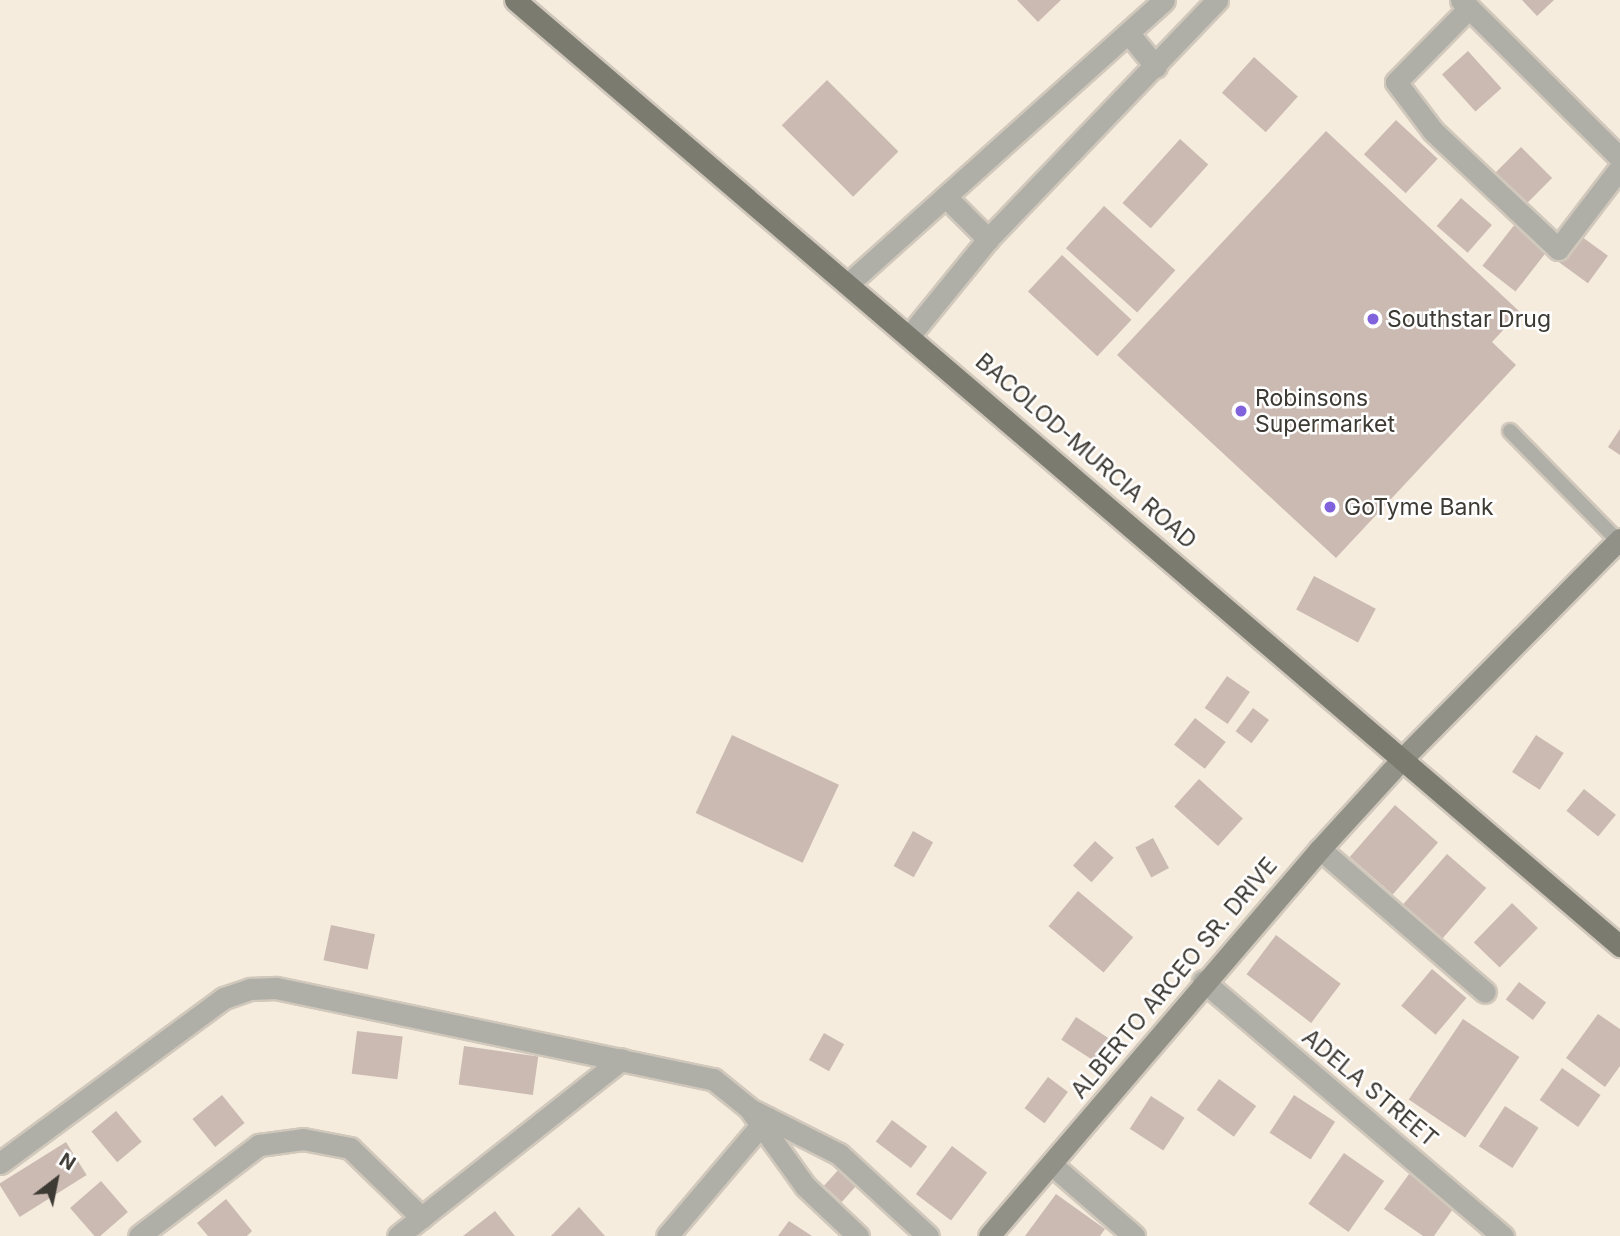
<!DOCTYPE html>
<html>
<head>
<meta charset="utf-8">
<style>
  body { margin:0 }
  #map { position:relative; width:1620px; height:1236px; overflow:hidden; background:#f6ecde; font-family:Inter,sans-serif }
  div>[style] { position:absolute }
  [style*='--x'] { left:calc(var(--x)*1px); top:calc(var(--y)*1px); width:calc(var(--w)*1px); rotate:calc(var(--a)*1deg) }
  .building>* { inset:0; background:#cbbab2; transform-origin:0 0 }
  .roads { filter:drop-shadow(2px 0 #d1c8bc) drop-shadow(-2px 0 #d1c8bc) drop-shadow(0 2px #d1c8bc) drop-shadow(0 -2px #d1c8bc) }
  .lane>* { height:14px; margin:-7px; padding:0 7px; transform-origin:7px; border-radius:7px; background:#afafa8 }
  .street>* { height:21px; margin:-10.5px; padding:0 10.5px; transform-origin:10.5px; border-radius:10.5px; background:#afafa8 }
  .secondary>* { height:21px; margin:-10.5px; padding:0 10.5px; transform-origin:10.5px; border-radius:10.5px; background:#919187 }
  .primary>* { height:21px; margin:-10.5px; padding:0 10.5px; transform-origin:10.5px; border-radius:10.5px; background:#7b7b6f }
  .dots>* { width:19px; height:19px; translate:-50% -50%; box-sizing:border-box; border:4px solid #fff; border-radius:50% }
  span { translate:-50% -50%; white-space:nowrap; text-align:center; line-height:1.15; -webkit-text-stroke:5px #fff; paint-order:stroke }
  .poi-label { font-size:23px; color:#3d3933 }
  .left { translate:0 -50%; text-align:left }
  .street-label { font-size:23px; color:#3d3933 }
  .north { position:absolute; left:21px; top:1145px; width:70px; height:70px; -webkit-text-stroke:5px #fff; paint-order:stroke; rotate:32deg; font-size:19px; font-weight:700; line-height:28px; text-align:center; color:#3d3933 }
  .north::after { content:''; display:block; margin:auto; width:24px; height:32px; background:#3d3933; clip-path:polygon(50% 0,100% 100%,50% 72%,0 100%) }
</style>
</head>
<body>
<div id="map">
  <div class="building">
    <i style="clip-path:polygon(1017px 0,1061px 0,1038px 22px)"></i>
    <i style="clip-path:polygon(1522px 0,1554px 0,1537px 16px)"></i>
    <i style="left:1468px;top:51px;width:50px;height:35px;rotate:48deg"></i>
    <i style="left:1254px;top:57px;width:59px;height:48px;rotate:42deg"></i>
    <i style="left:827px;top:80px;width:101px;height:64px;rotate:45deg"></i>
    <i style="left:1396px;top:120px;width:57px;height:47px;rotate:43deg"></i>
    <i style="clip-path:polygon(1326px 131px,1520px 312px,1492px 342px,1516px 365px,1336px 558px,1117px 355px)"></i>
    <i style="left:1180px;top:139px;width:38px;height:86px;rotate:42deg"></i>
    <i style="left:1521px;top:147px;width:44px;height:37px;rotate:45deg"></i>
    <i style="left:1461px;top:198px;width:41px;height:37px;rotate:41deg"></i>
    <i style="left:1104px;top:206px;width:96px;height:57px;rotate:42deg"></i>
    <i style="left:1515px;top:224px;width:42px;height:53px;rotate:38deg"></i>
    <i style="left:1578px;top:234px;width:37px;height:34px;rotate:36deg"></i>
    <i style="left:1062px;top:255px;width:95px;height:50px;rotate:43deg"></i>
    <i style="clip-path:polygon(1620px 429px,1620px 455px,1608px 447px)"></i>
    <i style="left:1314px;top:576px;width:70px;height:38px;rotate:28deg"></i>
    <i style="left:1227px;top:676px;width:28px;height:39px;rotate:35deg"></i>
    <i style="left:1253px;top:708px;width:20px;height:29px;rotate:37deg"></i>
    <i style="left:1195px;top:718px;width:39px;height:34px;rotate:38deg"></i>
    <i style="left:732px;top:735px;width:118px;height:86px;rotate:25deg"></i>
    <i style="left:1536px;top:735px;width:33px;height:44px;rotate:33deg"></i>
    <i style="left:1199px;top:779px;width:59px;height:37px;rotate:42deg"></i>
    <i style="left:1584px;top:789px;width:41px;height:28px;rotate:39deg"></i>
    <i style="left:1395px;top:805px;width:57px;height:69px;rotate:41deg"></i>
    <i style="left:913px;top:831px;width:23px;height:40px;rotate:29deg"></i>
    <i style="left:1153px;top:838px;width:34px;height:20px;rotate:62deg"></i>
    <i style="left:1095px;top:841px;width:25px;height:33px;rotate:42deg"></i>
    <i style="left:1447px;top:854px;width:52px;height:71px;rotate:41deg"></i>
    <i style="left:1078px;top:891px;width:72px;height:46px;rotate:40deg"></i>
    <i style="left:1512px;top:903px;width:36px;height:55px;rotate:44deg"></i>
    <i style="left:331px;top:925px;width:45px;height:36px;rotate:12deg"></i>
    <i style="left:1276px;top:935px;width:81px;height:49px;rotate:37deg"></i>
    <i style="left:1432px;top:969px;width:45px;height:48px;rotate:40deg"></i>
    <i style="left:1519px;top:982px;width:34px;height:22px;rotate:37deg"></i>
    <i style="clip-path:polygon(1598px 1014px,1620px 1029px,1620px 1066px,1605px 1087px,1566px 1058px)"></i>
    <i style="left:1076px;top:1017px;width:44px;height:27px;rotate:33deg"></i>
    <i style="left:1463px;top:1019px;width:68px;height:97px;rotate:34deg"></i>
    <i style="left:357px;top:1031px;width:46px;height:43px;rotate:7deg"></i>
    <i style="left:824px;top:1033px;width:23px;height:31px;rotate:29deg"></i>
    <i style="left:464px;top:1046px;width:75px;height:39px;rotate:8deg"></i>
    <i style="left:1562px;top:1068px;width:47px;height:39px;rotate:35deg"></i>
    <i style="left:1048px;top:1077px;width:25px;height:39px;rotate:37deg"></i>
    <i style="left:1219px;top:1079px;width:46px;height:38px;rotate:36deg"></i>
    <i style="left:222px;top:1095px;width:36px;height:38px;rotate:51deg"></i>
    <i style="left:1294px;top:1095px;width:49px;height:45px;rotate:33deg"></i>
    <i style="left:1151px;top:1096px;width:40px;height:39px;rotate:33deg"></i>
    <i style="left:1505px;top:1106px;width:40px;height:48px;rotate:33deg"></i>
    <i style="left:116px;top:1111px;width:40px;height:32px;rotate:50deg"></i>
    <i style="left:892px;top:1120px;width:44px;height:27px;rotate:37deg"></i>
    <i style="left:66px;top:1142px;width:39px;height:79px;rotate:58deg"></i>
    <i style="left:952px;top:1146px;width:44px;height:60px;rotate:37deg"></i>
    <i style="left:1344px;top:1153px;width:49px;height:62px;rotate:35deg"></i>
    <i style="left:840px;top:1168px;width:24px;height:24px;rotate:42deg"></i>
    <i style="clip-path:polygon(1409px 1174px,1455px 1206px,1434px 1236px,1423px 1236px,1384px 1209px)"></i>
    <i style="left:101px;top:1181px;width:41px;height:41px;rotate:49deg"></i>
    <i style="clip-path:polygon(1056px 1194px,1105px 1229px,1100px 1236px,1025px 1236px)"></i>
    <i style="clip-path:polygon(226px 1199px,252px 1231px,247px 1236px,208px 1236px,197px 1223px)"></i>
    <i style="clip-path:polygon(579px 1207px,605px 1236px,551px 1236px)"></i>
    <i style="clip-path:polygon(495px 1211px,515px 1236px,463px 1236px)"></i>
    <i style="clip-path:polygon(789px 1221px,812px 1236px,778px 1236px)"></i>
  </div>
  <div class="roads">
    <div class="lane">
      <i style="--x:1510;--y:431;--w:154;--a:45.5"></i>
    </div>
    <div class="street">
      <i style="--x:1461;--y:0;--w:224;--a:44.8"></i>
      <i style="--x:1469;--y:8;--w:104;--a:134.6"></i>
      <i style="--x:1396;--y:82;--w:61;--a:52.9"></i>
      <i style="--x:1433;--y:131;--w:172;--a:43.3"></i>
      <i style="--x:1558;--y:249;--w:102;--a:-52.6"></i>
      <i style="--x:1130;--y:35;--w:41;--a:50.9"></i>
      <i style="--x:948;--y:199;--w:57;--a:45"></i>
      <i style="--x:849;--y:283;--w:423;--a:-41.9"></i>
      <i style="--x:910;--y:335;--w:124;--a:-50.9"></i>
      <i style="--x:988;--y:239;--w:331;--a:-46.2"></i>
      <i style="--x:1320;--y:849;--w:218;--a:40.9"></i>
      <i style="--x:1203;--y:981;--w:394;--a:40.4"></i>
      <i style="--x:754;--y:1111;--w:95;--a:26.8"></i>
      <i style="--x:839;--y:1154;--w:121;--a:42.7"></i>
      <i style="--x:0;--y:1163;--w:278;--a:-36.4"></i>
      <i style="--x:224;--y:998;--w:28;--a:-19"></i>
      <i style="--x:250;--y:989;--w:26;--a:-2"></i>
      <i style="--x:276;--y:988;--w:446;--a:11.8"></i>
      <i style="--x:713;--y:1079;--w:46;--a:38.9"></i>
      <i style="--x:749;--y:1108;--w:96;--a:54.3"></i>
      <i style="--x:805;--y:1186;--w:73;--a:43.3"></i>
      <i style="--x:1051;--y:1164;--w:110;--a:40.9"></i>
      <i style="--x:139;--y:1236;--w:151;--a:-37.2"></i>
      <i style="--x:259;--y:1145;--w:44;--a:-7.8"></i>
      <i style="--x:303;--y:1139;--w:48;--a:10.8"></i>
      <i style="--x:350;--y:1148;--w:100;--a:44.2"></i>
      <i style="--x:398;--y:1236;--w:285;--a:-38.3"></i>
      <i style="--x:667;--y:1236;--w:155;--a:-49.7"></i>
    </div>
    <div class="secondary">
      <i style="--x:989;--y:1236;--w:509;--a:-49.46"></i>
      <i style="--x:1320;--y:849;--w:123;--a:-47.6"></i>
      <i style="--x:1403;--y:758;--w:308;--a:-45.3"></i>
    </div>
    <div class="primary">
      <i style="--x:515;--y:0;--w:1455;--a:40.57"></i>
    </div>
  </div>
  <div class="dots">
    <i style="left:1373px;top:319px;background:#8162dd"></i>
    <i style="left:1241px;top:411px;background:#8162dd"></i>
    <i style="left:1330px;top:507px;background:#8162dd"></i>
  </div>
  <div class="poi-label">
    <span class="left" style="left:1387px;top:319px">Southstar Drug</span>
    <span class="left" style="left:1255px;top:411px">Robinsons<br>Supermarket</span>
    <span class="left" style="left:1344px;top:507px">GoTyme Bank</span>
  </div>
  <div class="street-label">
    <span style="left:1086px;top:451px;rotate:41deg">BACOLOD-MURCIA ROAD</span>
    <span style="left:1174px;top:978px;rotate:-50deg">ALBERTO ARCEO SR. DRIVE</span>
    <span style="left:1370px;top:1088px;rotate:40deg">ADELA STREET</span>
  </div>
  <div class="north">N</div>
</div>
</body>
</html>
